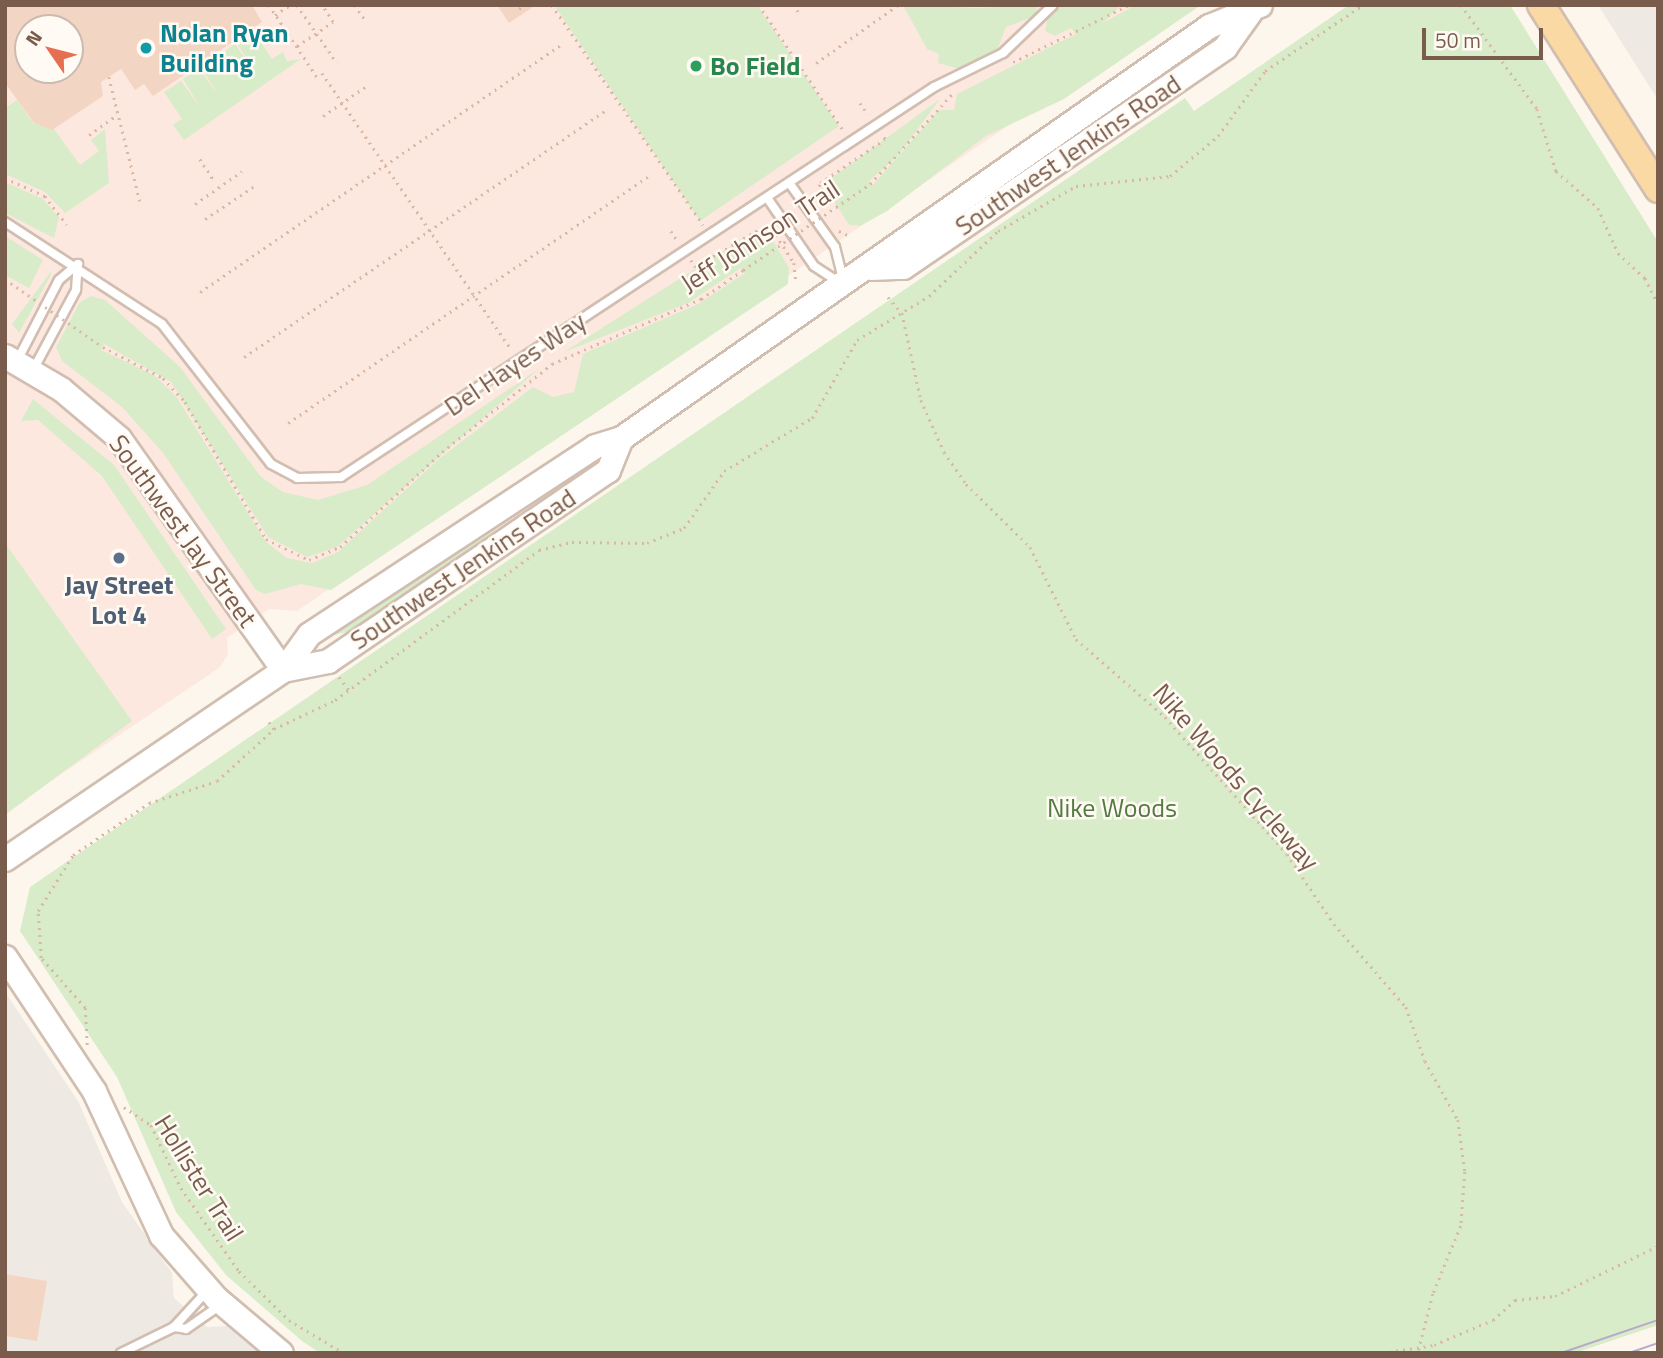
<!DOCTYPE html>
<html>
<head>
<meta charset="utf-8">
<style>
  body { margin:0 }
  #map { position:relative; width:1663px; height:1358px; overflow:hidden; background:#fdf6ec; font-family:"Titillium Web",sans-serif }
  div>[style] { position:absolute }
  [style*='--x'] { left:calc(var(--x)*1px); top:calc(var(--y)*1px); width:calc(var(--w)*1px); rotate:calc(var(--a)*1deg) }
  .commercial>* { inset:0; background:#fde8e0 }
  .industrial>* { inset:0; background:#efe9e4 }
  .green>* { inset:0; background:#d8ecc9 }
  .building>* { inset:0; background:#f3d5c3 }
  .path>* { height:2.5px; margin-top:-1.25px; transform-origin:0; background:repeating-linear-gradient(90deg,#d9b8a5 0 2px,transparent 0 7px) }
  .roads { filter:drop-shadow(2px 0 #d1beb0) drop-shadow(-2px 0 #d1beb0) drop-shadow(0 2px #d1beb0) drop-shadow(0 -2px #d1beb0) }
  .lane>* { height:8px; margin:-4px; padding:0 4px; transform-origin:4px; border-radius:4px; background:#fff }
  .secondary>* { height:23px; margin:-11.5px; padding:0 11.5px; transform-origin:11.5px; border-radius:11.5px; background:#fff }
  .primary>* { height:26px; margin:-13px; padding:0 13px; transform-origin:13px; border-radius:13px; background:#fbd9a5 }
  .tram>* { height:2px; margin:-1px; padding:0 1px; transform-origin:1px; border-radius:1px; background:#b9a8c9 }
  .path-bridge>* { height:2.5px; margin-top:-1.25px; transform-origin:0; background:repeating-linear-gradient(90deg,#d9b8a5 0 2px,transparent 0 7px) }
  .dots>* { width:19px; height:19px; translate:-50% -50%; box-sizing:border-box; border:4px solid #fffaf3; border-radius:50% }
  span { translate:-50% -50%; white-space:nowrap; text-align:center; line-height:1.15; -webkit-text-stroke:5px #fffaf3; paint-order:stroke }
  .culture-label { font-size:26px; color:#0d838f; font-weight:700 }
  .left { translate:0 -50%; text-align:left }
  .leisure-label { font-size:26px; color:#27864d; font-weight:700 }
  .street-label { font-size:26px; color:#7a5c4d }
  .service-label { font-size:26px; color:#4e5e75; font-weight:700 }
  .park-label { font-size:26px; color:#537a41 }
  .frame { position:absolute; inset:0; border:7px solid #7a5c4d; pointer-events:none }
  .north { position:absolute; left:14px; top:14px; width:70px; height:70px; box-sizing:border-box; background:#fffaf3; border:2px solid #cabbb1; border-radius:50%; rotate:305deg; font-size:19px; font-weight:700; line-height:28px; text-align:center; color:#7a5c4d }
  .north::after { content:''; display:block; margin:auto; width:24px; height:32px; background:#e76f51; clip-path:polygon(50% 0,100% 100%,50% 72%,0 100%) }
  .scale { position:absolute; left:1422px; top:28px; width:121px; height:32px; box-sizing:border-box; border:4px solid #7a5c4d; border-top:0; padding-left:9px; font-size:21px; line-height:24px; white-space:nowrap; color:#7a5c4d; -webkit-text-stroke:5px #fffaf3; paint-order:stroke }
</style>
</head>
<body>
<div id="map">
  <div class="commercial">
    <i style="clip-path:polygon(evenodd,5px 5px,1185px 5px,297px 611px,269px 609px,227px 638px,228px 655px,219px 668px,5px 812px,5px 5px,28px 28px,70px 28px,70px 70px,28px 70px,28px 28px)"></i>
  </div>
  <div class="industrial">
    <i style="clip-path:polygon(1598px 5px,1658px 5px,1658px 100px)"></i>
    <i style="clip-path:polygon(5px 992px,78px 1101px,122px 1202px,172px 1273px,174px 1298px,207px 1327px,227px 1326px,259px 1353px,5px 1353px)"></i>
  </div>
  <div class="green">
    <i style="clip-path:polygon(554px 5px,757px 5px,839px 126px,700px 221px)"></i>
    <i style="clip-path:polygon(903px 5px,978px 8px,1038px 5px,1035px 16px,1006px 27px,998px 48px,967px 71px,938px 63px,939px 54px,927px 49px)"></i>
    <i style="clip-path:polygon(1061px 5px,1121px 5px,1104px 22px,1136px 5px,1201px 5px,1064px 99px,986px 136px,887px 211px,860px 226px,849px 225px,823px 184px,940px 99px,897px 157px,869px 181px,872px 186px,939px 110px,954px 110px,957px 94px,1076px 34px,1071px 28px,1055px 36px,1045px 31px,1048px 17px)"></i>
    <i style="clip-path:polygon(1349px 5px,1510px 5px,1658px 242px,1658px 1325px,1575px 1353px,320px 1353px,302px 1341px,226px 1275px,176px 1212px,117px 1077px,20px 931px,30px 887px,1185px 98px,1194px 111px)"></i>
    <i style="clip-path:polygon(254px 32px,272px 59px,283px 52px,287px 61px,301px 59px,184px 140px,173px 125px,182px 119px,164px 92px,181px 81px,200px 107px,183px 79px,199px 68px,218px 95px,201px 67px,218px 56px,236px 83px,219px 55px,235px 44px,254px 71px,237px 43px)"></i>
    <i style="clip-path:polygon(1215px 35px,913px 249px,898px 251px)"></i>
    <i style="clip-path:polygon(17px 100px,33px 123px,54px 129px,80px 165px,99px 151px,91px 140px,105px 129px,109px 183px,65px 213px,45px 192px,5px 174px,5px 108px)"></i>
    <i style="clip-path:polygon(5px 182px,43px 199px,59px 217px,54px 238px,5px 213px)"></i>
    <i style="clip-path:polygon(755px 231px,773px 241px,789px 268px,788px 284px,331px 590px,301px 584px,265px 594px,256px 590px,163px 453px,122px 407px,62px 361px,56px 347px,80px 302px,91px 296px,105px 300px,180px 367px,261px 477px,283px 492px,318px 500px,367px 485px,540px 368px,337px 547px,307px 557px,268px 537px,171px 382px,104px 344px,101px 350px,154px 375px,176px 396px,266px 542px,287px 558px,312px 563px,338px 552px,440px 458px,533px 387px,553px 397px,574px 392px,583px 354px,698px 304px,745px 273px,741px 268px,688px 303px,564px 352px)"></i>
    <i style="clip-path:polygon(5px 236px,43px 260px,29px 288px,5px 275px)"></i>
    <i style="clip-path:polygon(52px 270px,51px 275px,19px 333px,12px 324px)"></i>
    <i style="clip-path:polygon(33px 399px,114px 465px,226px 629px,212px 639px,102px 476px,38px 420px,21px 421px)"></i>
    <i style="clip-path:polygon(600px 456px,352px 631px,324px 637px)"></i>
    <i style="clip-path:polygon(5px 543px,132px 721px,5px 815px)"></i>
  </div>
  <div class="building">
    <i style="clip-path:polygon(evenodd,5px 5px,252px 5px,262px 22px,153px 96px,144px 84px,135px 90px,121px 69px,101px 82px,103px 96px,52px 130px,34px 123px,5px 83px,5px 5px,28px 28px,70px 28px,70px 70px,28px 70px,28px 28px)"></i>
    <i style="clip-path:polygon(497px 5px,536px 5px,509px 23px)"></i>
    <i style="clip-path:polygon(5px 1274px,47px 1281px,37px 1341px,5px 1336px)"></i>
  </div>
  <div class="path">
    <i style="--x:269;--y:5;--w:87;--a:56.3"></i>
    <i style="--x:297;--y:5;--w:70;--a:55.4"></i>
    <i style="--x:355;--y:5;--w:18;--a:56"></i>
    <i style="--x:552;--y:5;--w:267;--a:55.5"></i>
    <i style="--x:759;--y:5;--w:154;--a:56.1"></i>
    <i style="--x:1461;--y:5;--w:129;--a:53.8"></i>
    <i style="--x:1537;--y:109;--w:65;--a:73"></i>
    <i style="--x:1556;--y:171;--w:56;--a:41.4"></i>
    <i style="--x:1598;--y:208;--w:49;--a:66"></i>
    <i style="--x:1618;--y:253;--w:37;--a:43"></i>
    <i style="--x:1645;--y:278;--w:29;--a:63"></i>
    <i style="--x:519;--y:9;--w:6;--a:-39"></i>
    <i style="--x:797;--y:10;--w:5;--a:53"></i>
    <i style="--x:275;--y:15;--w:18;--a:-34"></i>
    <i style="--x:297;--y:46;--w:43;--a:-33.7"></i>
    <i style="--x:333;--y:22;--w:20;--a:-123"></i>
    <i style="--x:1013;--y:62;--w:129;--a:-26.2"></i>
    <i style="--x:816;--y:63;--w:100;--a:-35.3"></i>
    <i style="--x:322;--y:73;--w:335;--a:55.6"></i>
    <i style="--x:109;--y:77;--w:128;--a:76"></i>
    <i style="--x:860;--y:103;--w:14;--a:54"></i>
    <i style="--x:323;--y:116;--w:51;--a:-34.6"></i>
    <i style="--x:89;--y:135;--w:34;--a:-36"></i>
    <i style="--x:200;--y:159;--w:24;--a:57"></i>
    <i style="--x:5;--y:178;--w:44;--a:24.2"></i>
    <i style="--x:45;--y:196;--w:36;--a:53"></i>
    <i style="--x:870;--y:184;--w:125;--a:-47.6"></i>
    <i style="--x:816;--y:200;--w:17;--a:-77"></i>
    <i style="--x:820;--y:183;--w:78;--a:-34.1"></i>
    <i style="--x:885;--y:139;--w:6;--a:-121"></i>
    <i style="--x:195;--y:204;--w:57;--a:-35.1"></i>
    <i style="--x:205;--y:219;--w:58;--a:-33.7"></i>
    <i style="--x:671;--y:231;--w:11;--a:56"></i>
    <i style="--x:839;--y:231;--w:10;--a:24"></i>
    <i style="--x:691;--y:260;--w:8;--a:60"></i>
    <i style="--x:695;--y:267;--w:77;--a:-30.6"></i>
    <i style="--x:761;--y:228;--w:17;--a:25"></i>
    <i style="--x:776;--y:235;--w:33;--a:57"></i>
    <i style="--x:794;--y:263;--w:19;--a:84"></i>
    <i style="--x:200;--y:292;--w:437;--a:-34.4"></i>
    <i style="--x:888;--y:297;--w:21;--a:49"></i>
    <i style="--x:902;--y:313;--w:89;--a:77.7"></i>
    <i style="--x:921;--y:400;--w:57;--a:66.1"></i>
    <i style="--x:944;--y:452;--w:39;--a:55"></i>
    <i style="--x:966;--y:484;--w:90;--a:44.5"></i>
    <i style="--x:1030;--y:547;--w:103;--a:63.4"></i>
    <i style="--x:1076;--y:639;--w:118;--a:41.2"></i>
    <i style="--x:1165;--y:717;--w:183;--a:48.3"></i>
    <i style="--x:1287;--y:854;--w:84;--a:56.1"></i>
    <i style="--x:1334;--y:924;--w:110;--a:49.1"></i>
    <i style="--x:1406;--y:1007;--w:57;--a:70.6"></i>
    <i style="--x:1425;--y:1061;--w:68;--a:60.8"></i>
    <i style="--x:1458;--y:1120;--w:52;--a:82.3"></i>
    <i style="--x:1465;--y:1172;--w:54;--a:94.2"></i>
    <i style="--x:1461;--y:1226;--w:74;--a:112.4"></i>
    <i style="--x:1433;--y:1294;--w:61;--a:104.3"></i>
    <i style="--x:103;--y:347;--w:68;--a:27.3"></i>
    <i style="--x:163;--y:378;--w:33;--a:47"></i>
    <i style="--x:185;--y:402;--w:159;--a:59.4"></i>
    <i style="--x:266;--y:539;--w:48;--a:26"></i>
    <i style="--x:309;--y:560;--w:34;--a:-23"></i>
    <i style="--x:340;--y:547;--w:139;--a:-43"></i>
    <i style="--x:442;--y:452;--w:141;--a:-38.7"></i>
    <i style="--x:552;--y:364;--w:163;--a:-23.6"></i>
    <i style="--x:701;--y:299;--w:51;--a:-34.6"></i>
    <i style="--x:244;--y:357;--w:437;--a:-34.3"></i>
    <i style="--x:288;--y:423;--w:440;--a:-34.4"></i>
    <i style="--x:339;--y:677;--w:16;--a:52"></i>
    <i style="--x:269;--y:722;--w:9;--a:54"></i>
    <i style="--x:87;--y:1045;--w:37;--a:-93"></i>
    <i style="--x:85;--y:1008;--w:67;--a:-131.3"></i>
    <i style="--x:41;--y:958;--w:47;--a:-93.7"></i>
    <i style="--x:38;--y:911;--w:66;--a:-58"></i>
    <i style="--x:73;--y:855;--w:92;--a:-34.4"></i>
    <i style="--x:149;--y:803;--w:71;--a:-17.9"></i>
    <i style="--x:217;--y:781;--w:77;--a:-42.4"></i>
    <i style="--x:274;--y:729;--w:68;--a:-25.4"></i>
    <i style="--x:335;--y:700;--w:253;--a:-36.3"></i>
    <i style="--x:539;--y:550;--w:34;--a:-14"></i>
    <i style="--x:572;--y:542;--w:75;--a:0.8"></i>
    <i style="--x:647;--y:543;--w:40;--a:-22"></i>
    <i style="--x:684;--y:528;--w:70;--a:-54.9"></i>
    <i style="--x:724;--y:471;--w:103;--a:-31.1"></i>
    <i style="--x:812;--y:418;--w:90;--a:-60"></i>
    <i style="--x:857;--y:340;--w:84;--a:-31.4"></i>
    <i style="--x:929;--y:296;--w:95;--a:-43.3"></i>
    <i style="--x:998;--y:231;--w:90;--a:-30"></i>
    <i style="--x:1076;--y:186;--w:95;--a:-6.1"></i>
    <i style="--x:1170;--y:176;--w:62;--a:-39.8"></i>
    <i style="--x:1218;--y:136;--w:80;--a:-54.1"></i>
    <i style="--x:1265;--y:71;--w:118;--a:-34"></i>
    <i style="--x:124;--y:1107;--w:32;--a:34"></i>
    <i style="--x:151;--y:1125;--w:70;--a:64.5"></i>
    <i style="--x:181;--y:1188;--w:101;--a:55.1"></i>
    <i style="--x:239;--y:1271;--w:70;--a:44.4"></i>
    <i style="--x:289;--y:1320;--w:64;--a:31"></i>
    <i style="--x:553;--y:1353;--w:40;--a:0"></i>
    <i style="--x:1382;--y:1353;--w:53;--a:-8.7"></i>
    <i style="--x:1434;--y:1345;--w:64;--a:-23"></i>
    <i style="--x:1493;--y:1320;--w:30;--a:-42"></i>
    <i style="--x:1515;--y:1300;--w:40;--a:-5.7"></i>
    <i style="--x:1555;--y:1296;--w:114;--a:-25.9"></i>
    <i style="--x:1594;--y:1353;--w:9;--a:0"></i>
  </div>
  <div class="roads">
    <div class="lane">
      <i style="--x:790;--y:184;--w:77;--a:54.5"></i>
      <i style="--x:835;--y:247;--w:33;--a:76"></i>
      <i style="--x:768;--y:199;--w:81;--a:55.5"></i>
      <i style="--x:814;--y:266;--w:30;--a:33"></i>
      <i style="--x:5;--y:222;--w:187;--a:33"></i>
      <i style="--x:162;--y:324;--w:177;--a:52.1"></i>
      <i style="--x:271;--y:464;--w:30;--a:28"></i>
      <i style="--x:297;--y:478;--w:44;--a:-1.3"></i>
      <i style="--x:341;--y:477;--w:710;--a:-33.33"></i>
      <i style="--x:934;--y:87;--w:77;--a:-26.2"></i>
      <i style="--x:1003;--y:53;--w:69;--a:-43.8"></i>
      <i style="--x:17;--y:361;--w:91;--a:-62.6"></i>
      <i style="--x:59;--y:280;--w:25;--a:-40"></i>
      <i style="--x:33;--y:370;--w:91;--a:-61.7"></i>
      <i style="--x:76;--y:290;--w:26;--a:-86"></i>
      <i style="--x:174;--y:1327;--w:12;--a:9"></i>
      <i style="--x:186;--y:1329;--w:40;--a:-34.9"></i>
      <i style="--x:121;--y:1353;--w:59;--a:-26.1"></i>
      <i style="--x:174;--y:1327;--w:49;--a:-47.5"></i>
    </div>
    <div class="secondary">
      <i style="--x:870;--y:268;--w:33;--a:-2"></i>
      <i style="--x:903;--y:267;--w:390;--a:-34.3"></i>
      <i style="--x:1225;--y:47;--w:43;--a:-54.5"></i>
      <i style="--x:5;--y:356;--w:65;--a:30.5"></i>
      <i style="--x:61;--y:389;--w:76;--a:40.2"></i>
      <i style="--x:119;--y:438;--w:284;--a:54.7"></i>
      <i style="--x:283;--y:670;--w:336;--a:145.8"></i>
      <i style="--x:621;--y:438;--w:35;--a:112"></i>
      <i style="--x:608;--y:470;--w:339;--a:145.7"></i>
      <i style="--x:328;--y:661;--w:46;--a:168.7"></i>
      <i style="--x:283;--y:670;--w:44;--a:-54.2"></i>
      <i style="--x:309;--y:634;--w:342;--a:-33.3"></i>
      <i style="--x:595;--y:446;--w:27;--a:-17"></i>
      <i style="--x:621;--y:438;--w:718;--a:-35.02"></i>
      <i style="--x:1209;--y:26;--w:55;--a:-22.4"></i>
      <i style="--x:5;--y:957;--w:161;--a:56.4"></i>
      <i style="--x:94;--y:1091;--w:159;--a:65"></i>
      <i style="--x:161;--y:1235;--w:84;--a:48.9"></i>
      <i style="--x:216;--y:1298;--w:85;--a:40.2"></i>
    </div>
    <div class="primary">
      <i style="--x:1541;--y:5;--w:218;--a:57.5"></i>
    </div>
  </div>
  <div class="tram">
    <i style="--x:1561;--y:1353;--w:102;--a:-18.8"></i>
    <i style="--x:1629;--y:1353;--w:31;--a:-19"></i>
  </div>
  <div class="path-bridge">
    <i style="--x:743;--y:270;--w:153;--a:-34.1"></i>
    <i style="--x:5;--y:279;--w:119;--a:34.8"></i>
  </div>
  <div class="dots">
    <i style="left:146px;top:48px;background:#0f9aa8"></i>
    <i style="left:696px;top:66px;background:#2e9e5b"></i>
    <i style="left:119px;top:558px;background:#5c6f8a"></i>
  </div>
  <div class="culture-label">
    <span class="left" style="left:160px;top:48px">Nolan Ryan<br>Building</span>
  </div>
  <div class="leisure-label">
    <span class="left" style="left:710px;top:66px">Bo Field</span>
  </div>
  <div class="street-label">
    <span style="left:1068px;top:155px;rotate:-34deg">Southwest Jenkins Road</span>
    <span style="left:760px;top:236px;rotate:-33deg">Jeff Johnson Trail</span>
    <span style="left:515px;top:364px;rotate:-34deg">Del Hayes Way</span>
    <span style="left:183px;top:531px;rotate:54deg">Southwest Jay Street</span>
    <span style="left:463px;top:569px;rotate:-34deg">Southwest Jenkins Road</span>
    <span style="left:1236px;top:777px;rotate:49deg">Nike Woods Cycleway</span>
    <span style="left:199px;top:1178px;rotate:58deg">Hollister Trail</span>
  </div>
  <div class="service-label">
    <span style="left:119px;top:600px">Jay Street<br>Lot 4</span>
  </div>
  <div class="park-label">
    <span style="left:1112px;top:808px">Nike Woods</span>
  </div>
  <div class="frame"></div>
  <div class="north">N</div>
  <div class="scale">50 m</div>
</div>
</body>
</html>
